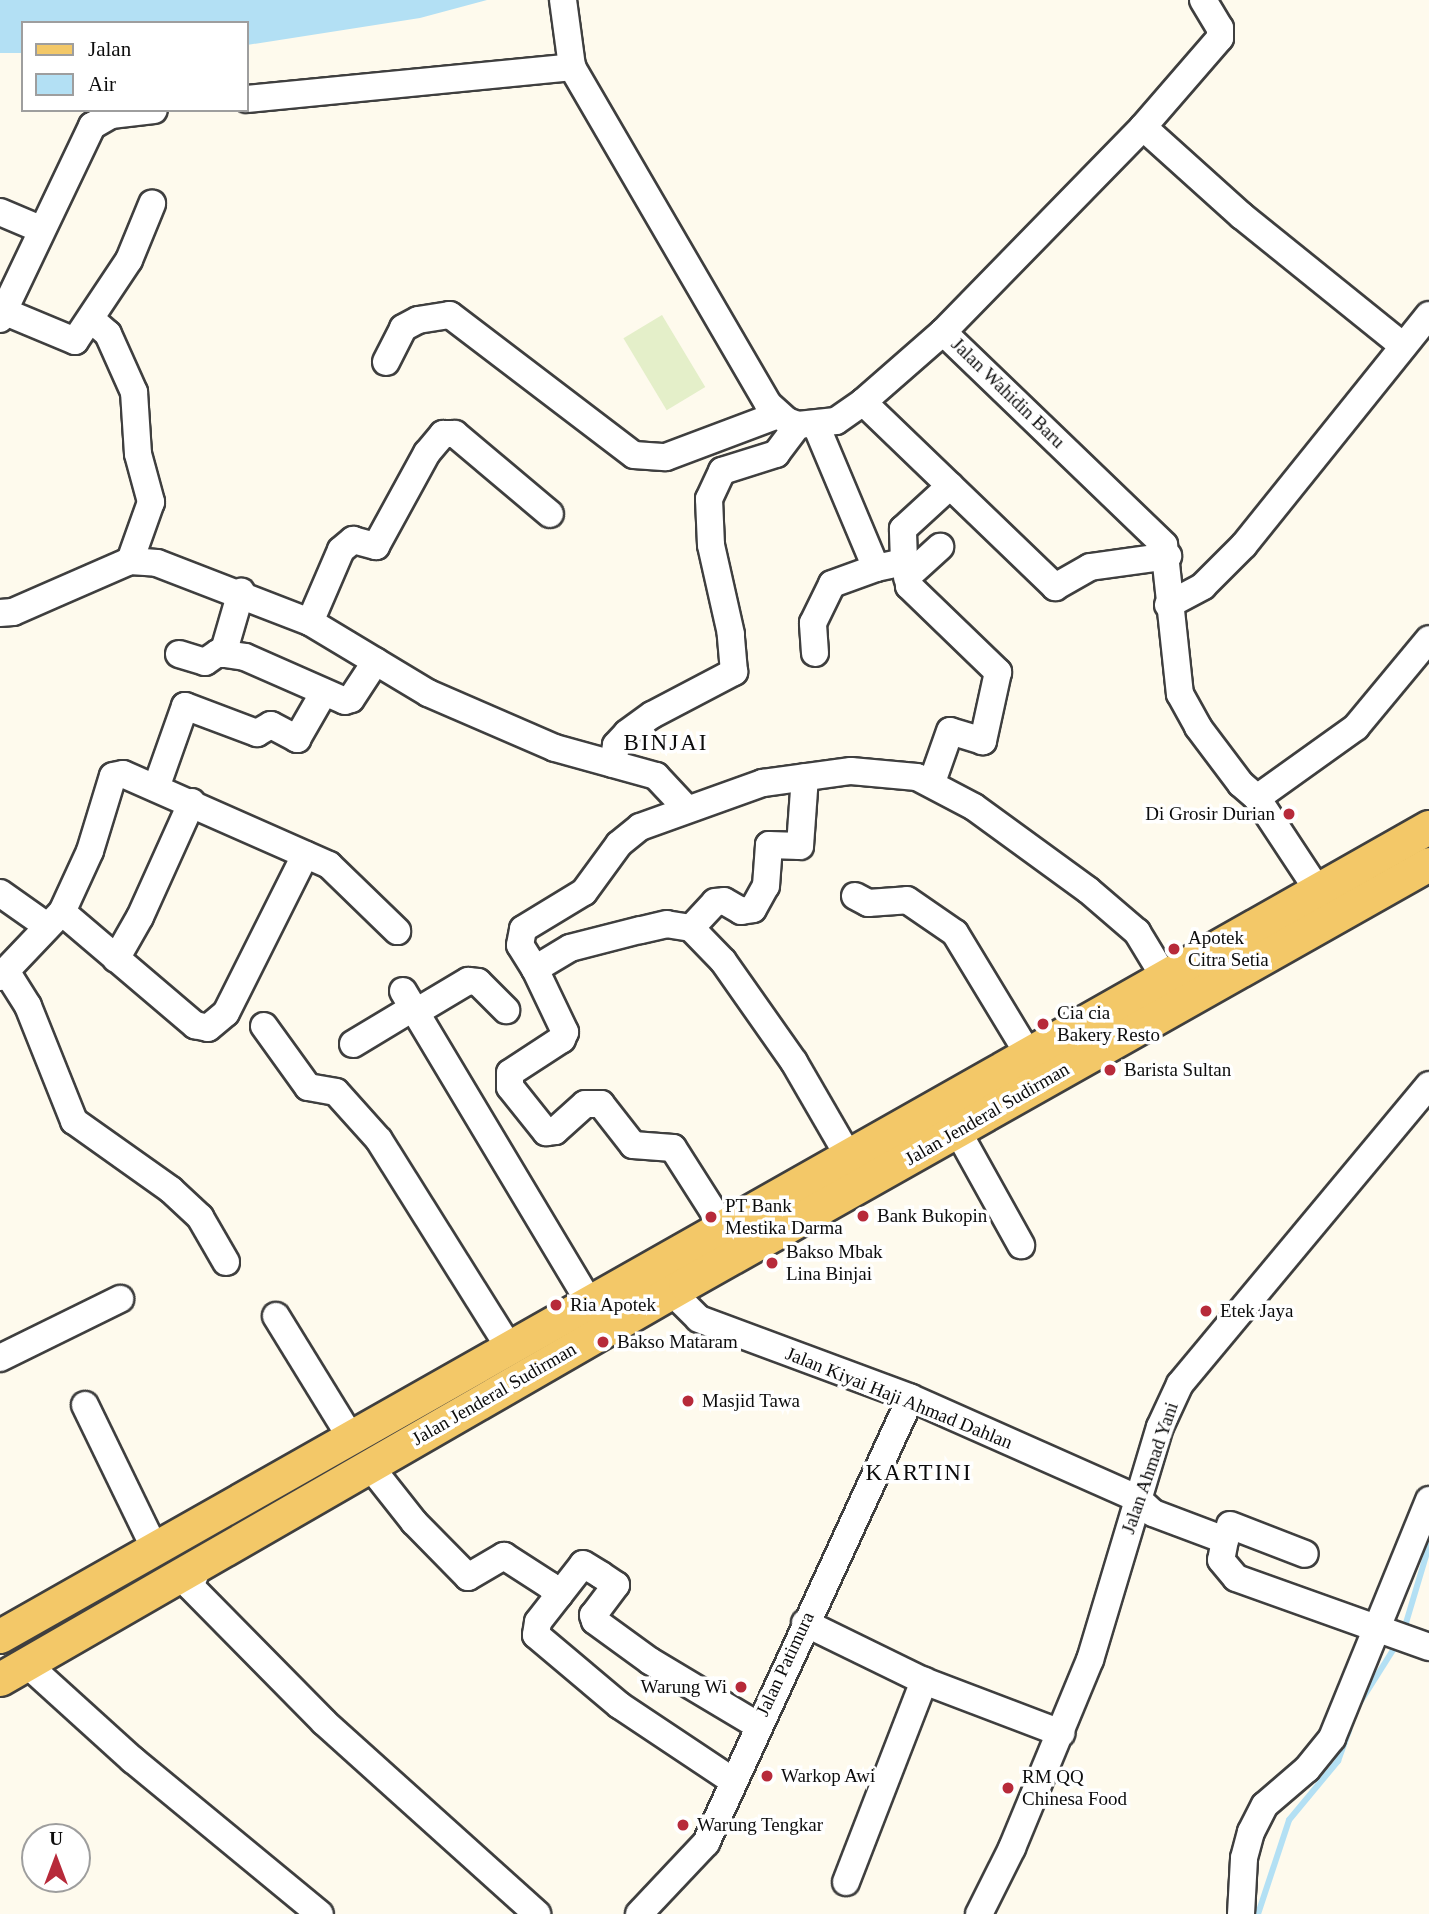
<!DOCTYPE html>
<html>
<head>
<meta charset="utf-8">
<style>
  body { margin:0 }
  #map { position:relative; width:1429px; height:1914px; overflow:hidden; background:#fefaed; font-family:Georgia,serif }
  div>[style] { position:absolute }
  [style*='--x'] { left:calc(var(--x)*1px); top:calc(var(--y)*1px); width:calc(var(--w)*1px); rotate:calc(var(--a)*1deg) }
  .pitch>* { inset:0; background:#e4efc9; transform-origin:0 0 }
  .water>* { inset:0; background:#b3e0f4 }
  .stream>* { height:6px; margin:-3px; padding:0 3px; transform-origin:3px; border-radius:3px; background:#b3e0f4 }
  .roads { filter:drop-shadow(2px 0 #3f3f3f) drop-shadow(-2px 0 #3f3f3f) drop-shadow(0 2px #3f3f3f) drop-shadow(0 -2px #3f3f3f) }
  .minor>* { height:26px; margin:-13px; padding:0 13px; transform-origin:13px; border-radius:13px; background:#fff }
  .major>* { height:33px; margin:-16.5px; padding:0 16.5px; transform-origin:16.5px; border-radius:16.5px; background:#f3c868 }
  .dots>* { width:19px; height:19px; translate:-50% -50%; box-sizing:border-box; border:4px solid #fff; border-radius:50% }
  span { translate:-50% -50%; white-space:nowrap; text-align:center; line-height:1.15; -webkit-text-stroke:7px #fff; paint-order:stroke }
  .street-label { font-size:19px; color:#0c0c0c }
  .poi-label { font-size:19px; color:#0c0c0c }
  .right { translate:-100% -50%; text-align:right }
  .left { translate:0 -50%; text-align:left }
  .quarter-label { font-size:23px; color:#0c0c0c; letter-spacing:2px }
  .legend { position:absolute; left:21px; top:21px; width:228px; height:91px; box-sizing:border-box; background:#fff; border:2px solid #9e9e9e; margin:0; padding:9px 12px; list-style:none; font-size:21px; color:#0c0c0c }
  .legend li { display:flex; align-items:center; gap:14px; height:35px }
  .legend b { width:35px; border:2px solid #9e9e9e }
  .north { position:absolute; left:21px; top:1823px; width:70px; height:70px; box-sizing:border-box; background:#fff; border:2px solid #9e9e9e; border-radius:50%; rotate:0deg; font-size:19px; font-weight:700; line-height:28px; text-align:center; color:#0c0c0c }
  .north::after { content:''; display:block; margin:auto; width:24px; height:32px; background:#b72a3a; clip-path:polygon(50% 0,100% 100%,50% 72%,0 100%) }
</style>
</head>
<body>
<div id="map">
  <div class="pitch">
    <i style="left:662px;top:315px;width:84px;height:45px;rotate:59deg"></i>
  </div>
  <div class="water">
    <i style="clip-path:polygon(0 0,487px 0,420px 18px,247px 45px,247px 23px,23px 23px,23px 53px,0 53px)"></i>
  </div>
  <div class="stream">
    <i style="--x:1403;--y:1633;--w:91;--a:-73.4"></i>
    <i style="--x:1359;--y:1704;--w:73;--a:-57.8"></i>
    <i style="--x:1258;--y:1914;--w:99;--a:-71.7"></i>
    <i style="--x:1289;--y:1820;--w:77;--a:-50.3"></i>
    <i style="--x:1338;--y:1761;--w:33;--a:-70"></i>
  </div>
  <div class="roads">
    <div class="minor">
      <i style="--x:563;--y:0;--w:68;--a:82.3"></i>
      <i style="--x:572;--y:67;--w:390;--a:59.8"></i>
      <i style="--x:768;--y:404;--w:25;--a:42"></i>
      <i style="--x:787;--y:421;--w:12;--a:20"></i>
      <i style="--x:798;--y:425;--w:38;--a:-6"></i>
      <i style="--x:836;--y:421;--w:33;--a:-35"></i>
      <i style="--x:863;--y:402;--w:106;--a:-41.2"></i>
      <i style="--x:943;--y:332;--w:286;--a:-45.7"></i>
      <i style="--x:1203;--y:0;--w:33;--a:59"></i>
      <i style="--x:1220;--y:28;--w:10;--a:90"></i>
      <i style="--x:1220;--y:38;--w:118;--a:130.9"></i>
      <i style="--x:1143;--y:127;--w:133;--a:42"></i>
      <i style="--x:1242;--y:216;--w:207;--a:38.9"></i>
      <i style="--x:247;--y:99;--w:327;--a:-5.6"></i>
      <i style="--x:0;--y:212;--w:43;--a:23"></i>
      <i style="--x:3;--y:311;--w:78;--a:22.6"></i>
      <i style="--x:75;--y:341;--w:97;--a:-56.3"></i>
      <i style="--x:129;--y:260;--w:61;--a:-67.7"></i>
      <i style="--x:0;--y:319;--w:214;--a:-64.5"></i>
      <i style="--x:92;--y:126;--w:22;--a:-30"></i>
      <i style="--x:111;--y:115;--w:43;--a:-6.6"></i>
      <i style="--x:92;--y:320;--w:21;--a:41"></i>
      <i style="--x:108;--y:334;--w:64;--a:65.9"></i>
      <i style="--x:134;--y:392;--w:62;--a:86.3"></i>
      <i style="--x:138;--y:454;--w:50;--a:74.8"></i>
      <i style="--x:151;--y:502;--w:63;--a:109.6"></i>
      <i style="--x:943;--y:332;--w:307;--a:43.9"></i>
      <i style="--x:1164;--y:545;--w:150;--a:83.9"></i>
      <i style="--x:1180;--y:694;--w:38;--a:61"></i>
      <i style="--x:1198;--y:727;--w:71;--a:53"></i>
      <i style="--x:1241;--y:784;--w:21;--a:41"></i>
      <i style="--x:1257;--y:798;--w:113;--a:56.6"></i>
      <i style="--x:386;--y:362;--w:38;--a:-63"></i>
      <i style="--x:403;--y:328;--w:17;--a:-28"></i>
      <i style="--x:418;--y:320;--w:32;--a:-9"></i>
      <i style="--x:450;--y:315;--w:231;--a:37.3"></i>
      <i style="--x:634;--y:455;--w:32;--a:4"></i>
      <i style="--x:666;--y:457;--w:120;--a:-20.6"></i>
      <i style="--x:863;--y:402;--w:267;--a:43.9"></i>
      <i style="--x:1055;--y:587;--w:40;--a:-29.7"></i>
      <i style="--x:1090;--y:567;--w:79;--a:-8"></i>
      <i style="--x:900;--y:563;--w:4;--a:-27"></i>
      <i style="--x:904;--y:561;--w:32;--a:-92"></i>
      <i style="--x:903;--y:529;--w:64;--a:-42.5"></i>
      <i style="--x:876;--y:568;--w:25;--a:-12"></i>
      <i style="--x:900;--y:563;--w:11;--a:49"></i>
      <i style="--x:907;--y:571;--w:15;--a:82"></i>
      <i style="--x:909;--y:586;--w:124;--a:44"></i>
      <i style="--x:998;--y:672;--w:71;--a:102.3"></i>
      <i style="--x:983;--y:741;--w:34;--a:-163"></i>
      <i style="--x:950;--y:731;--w:54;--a:109.4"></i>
      <i style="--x:907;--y:577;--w:45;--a:-42.3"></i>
      <i style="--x:1168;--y:605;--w:40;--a:-28"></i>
      <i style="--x:1203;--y:586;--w:58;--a:-45"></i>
      <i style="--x:1244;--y:545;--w:295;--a:-51.2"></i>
      <i style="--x:0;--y:613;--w:13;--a:-4"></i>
      <i style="--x:13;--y:612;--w:128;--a:-23.6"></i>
      <i style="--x:130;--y:561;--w:27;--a:4"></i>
      <i style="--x:157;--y:563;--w:164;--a:21.1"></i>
      <i style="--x:310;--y:622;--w:138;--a:31"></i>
      <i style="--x:428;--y:693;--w:138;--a:23.4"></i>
      <i style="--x:555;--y:748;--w:105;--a:15.5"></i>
      <i style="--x:656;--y:776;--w:44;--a:46.8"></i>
      <i style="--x:310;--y:622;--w:78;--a:-66.7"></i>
      <i style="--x:341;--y:550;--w:16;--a:-40"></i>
      <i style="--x:353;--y:540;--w:24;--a:15"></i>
      <i style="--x:376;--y:546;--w:106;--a:-61.3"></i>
      <i style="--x:427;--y:453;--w:25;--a:-50"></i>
      <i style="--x:443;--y:434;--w:12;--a:0"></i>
      <i style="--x:455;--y:434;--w:124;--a:40.1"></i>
      <i style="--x:815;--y:653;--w:30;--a:-94"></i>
      <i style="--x:813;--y:623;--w:43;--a:-64"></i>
      <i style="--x:832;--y:584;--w:47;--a:-20"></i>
      <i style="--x:876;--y:568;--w:155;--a:-112.8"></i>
      <i style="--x:179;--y:654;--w:27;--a:17"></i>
      <i style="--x:205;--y:662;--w:16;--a:-35"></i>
      <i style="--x:218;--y:653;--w:27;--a:8"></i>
      <i style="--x:245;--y:657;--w:109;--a:23.7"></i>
      <i style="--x:345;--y:701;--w:6;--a:-18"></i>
      <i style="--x:351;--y:699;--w:45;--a:-56.7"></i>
      <i style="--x:223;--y:654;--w:65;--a:-73.8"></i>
      <i style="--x:613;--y:764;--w:19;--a:-81"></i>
      <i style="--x:616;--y:745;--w:16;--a:-47"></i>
      <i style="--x:627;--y:733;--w:31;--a:-36"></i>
      <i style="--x:652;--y:715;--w:93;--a:-27.7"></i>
      <i style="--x:734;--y:672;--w:38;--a:-95"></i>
      <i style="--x:731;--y:634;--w:91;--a:-102.7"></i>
      <i style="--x:711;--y:545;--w:46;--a:-92.5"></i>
      <i style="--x:709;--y:499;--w:31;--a:-65"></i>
      <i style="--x:722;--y:471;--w:57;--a:-17.5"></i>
      <i style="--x:776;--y:454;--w:36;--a:-53"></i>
      <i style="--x:156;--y:788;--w:87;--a:-70.5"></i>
      <i style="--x:185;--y:706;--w:77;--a:20.6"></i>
      <i style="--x:257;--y:733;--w:16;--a:-30"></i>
      <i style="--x:271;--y:725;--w:30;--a:28"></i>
      <i style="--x:297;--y:739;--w:54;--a:-60.1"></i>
      <i style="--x:1257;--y:798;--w:122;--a:-35.6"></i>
      <i style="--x:1356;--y:727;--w:114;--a:-50.3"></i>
      <i style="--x:0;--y:893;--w:57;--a:35.1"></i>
      <i style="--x:855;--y:896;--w:15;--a:28"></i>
      <i style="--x:868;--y:903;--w:39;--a:-4"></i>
      <i style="--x:907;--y:900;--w:58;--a:34.5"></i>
      <i style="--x:955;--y:933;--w:143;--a:58.8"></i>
      <i style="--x:62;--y:912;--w:67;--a:-65.3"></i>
      <i style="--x:90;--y:851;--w:78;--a:-73"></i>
      <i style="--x:113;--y:776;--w:10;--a:-11"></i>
      <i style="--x:123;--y:774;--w:225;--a:23.8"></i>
      <i style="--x:329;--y:865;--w:95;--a:44.1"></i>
      <i style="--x:691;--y:928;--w:35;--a:-47"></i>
      <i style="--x:715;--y:902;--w:9;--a:-6"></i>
      <i style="--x:724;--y:901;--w:20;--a:30"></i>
      <i style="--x:741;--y:911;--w:12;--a:-9"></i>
      <i style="--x:753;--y:909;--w:26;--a:-61"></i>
      <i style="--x:766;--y:886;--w:41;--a:-85.8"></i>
      <i style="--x:769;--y:845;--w:31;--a:2"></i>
      <i style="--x:800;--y:846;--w:69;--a:-85.9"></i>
      <i style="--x:116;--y:959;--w:48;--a:-60.3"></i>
      <i style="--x:140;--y:917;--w:126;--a:-65.7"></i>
      <i style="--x:535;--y:969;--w:70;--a:64.5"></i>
      <i style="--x:565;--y:1032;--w:8;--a:113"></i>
      <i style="--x:562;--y:1039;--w:62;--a:146.8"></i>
      <i style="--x:510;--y:1073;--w:14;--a:90"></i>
      <i style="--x:510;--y:1087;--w:58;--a:51.3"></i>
      <i style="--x:546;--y:1132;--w:9;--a:-6"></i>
      <i style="--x:555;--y:1131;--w:40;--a:-42"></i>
      <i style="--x:585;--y:1104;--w:16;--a:0"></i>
      <i style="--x:601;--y:1104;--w:52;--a:52"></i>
      <i style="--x:633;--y:1145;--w:40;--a:4.3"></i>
      <i style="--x:673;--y:1148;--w:95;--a:57.5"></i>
      <i style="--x:6;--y:971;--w:41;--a:57.8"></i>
      <i style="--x:28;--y:1006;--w:124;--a:68.2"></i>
      <i style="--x:74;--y:1121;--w:119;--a:35.4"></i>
      <i style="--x:171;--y:1190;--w:40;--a:43"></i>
      <i style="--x:200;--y:1217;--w:52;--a:60"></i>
      <i style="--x:0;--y:977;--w:90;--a:-46.4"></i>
      <i style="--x:62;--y:912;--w:175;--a:40.4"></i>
      <i style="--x:195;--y:1025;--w:13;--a:13"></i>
      <i style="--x:208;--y:1028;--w:23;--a:-40"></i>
      <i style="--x:226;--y:1013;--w:177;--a:-63.4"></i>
      <i style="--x:403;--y:991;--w:365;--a:59.1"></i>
      <i style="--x:416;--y:1012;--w:61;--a:-30.8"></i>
      <i style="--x:468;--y:981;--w:10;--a:6"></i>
      <i style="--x:478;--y:982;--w:40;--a:45"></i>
      <i style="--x:264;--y:1026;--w:75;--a:54.2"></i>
      <i style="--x:308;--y:1087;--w:28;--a:10"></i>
      <i style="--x:336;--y:1092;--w:64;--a:48.1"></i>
      <i style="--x:379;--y:1140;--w:247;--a:57.9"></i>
      <i style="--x:353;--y:1044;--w:70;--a:-31"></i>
      <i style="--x:957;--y:1130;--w:132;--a:60.9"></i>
      <i style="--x:849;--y:1157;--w:110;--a:-120.1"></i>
      <i style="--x:794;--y:1062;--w:123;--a:-125.1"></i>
      <i style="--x:723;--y:961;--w:46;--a:-134.1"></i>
      <i style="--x:691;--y:928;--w:24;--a:-171"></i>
      <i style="--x:667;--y:924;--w:28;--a:167"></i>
      <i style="--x:640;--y:930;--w:72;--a:165.6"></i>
      <i style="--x:570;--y:948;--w:41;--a:149"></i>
      <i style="--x:535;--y:969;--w:28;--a:-122"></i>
      <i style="--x:520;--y:945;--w:16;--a:-79"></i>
      <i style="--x:523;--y:929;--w:71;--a:-31.2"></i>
      <i style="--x:584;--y:892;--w:59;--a:-53.9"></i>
      <i style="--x:619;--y:844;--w:27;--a:-39"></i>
      <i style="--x:640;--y:827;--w:131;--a:-19.7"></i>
      <i style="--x:763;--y:783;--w:89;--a:-7.8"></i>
      <i style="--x:851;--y:771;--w:66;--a:5.2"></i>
      <i style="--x:917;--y:777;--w:64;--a:27.8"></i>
      <i style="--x:974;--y:807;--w:141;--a:36.1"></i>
      <i style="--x:1088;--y:890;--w:65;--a:40.6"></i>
      <i style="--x:1137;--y:932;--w:54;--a:58.7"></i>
      <i style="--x:685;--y:1284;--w:17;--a:103"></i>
      <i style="--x:681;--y:1301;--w:25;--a:45"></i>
      <i style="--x:699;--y:1319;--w:226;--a:20.4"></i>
      <i style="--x:911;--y:1398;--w:247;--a:23.9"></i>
      <i style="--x:1137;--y:1498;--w:22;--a:43"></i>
      <i style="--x:1153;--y:1513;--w:77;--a:20.6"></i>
      <i style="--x:1225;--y:1540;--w:20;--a:101"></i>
      <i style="--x:1221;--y:1560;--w:23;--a:50"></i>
      <i style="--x:1236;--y:1578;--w:205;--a:19.7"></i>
      <i style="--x:276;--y:1316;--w:143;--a:58.4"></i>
      <i style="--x:0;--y:1358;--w:134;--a:-26.2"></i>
      <i style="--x:85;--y:1405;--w:160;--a:64.1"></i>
      <i style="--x:369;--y:1465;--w:73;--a:51.7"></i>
      <i style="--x:414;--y:1522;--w:77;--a:45.5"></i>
      <i style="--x:468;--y:1577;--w:42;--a:-30.3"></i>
      <i style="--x:504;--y:1556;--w:54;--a:32.8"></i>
      <i style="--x:549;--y:1585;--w:14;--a:45"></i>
      <i style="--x:559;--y:1595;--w:34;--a:128"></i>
      <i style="--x:538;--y:1622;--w:13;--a:99"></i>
      <i style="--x:536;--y:1635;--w:109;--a:40.1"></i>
      <i style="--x:619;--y:1705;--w:137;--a:33.7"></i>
      <i style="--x:1230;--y:1525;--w:80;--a:21.1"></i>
      <i style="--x:200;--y:1563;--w:25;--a:113"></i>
      <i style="--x:190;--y:1586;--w:191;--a:45.4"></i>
      <i style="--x:324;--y:1722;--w:287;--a:42"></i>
      <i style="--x:559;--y:1595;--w:39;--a:-52"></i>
      <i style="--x:583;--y:1564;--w:21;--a:31"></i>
      <i style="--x:601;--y:1575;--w:18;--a:34"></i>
      <i style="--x:616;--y:1585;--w:38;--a:127"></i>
      <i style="--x:593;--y:1615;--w:6;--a:72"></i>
      <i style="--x:595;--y:1621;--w:68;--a:36"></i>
      <i style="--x:650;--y:1661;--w:125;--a:30.9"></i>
      <i style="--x:805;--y:1623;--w:132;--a:26"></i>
      <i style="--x:924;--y:1681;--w:147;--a:20.8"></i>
      <i style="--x:27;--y:1664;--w:143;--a:42.2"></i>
      <i style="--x:133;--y:1760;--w:242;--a:39.5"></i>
      <i style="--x:846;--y:1882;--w:216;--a:-68.8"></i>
      <i style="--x:639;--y:1914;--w:98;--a:-46.7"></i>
      <i style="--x:706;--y:1843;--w:490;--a:-65.3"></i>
      <i style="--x:979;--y:1914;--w:74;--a:-63.4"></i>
      <i style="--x:1012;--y:1848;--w:204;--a:-67.5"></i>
      <i style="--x:1090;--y:1660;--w:243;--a:-73.3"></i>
      <i style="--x:1160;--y:1427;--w:47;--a:-65.1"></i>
      <i style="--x:1180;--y:1384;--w:389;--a:-50.2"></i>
      <i style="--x:1241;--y:1914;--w:56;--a:-86.9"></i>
      <i style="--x:1244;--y:1858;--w:27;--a:-75"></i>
      <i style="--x:1251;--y:1832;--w:30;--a:-63"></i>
      <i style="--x:1265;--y:1805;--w:55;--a:-40.6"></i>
      <i style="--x:1307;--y:1769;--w:40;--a:-51"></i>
      <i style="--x:1332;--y:1738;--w:257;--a:-67.8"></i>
    </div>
    <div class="major">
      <i style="--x:0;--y:1636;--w:1642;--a:-29.52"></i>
      <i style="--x:0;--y:1679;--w:791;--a:-29.97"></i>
      <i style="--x:685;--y:1284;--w:854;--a:-29.45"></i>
    </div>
  </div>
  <div class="dots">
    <i style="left:1289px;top:814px;background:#b72a3a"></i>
    <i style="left:1174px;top:949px;background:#b72a3a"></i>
    <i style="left:1043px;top:1024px;background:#b72a3a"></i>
    <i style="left:1110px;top:1070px;background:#b72a3a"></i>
    <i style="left:863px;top:1216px;background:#b72a3a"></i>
    <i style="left:711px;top:1217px;background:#b72a3a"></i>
    <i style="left:772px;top:1263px;background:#b72a3a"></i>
    <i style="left:556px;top:1305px;background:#b72a3a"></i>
    <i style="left:1206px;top:1311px;background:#b72a3a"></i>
    <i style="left:603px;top:1342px;background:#b72a3a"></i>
    <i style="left:688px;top:1401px;background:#b72a3a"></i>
    <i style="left:741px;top:1687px;background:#b72a3a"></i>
    <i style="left:767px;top:1776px;background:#b72a3a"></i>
    <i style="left:1008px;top:1788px;background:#b72a3a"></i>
    <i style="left:683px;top:1825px;background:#b72a3a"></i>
  </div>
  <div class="street-label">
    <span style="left:1008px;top:393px;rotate:44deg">Jalan Wahidin Baru</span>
    <span style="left:987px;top:1114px;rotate:-30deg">Jalan Jenderal Sudirman</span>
    <span style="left:494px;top:1394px;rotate:-30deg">Jalan Jenderal Sudirman</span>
    <span style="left:899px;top:1398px;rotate:22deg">Jalan Kiyai Haji Ahmad Dahlan</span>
    <span style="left:1150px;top:1468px;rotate:-71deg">Jalan Ahmad Yani</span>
    <span style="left:785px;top:1664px;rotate:-65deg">Jalan Patimura</span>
  </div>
  <div class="poi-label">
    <span class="right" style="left:1275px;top:814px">Di Grosir Durian</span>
    <span class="left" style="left:1188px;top:949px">Apotek<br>Citra Setia</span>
    <span class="left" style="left:1057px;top:1024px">Cia cia<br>Bakery Resto</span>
    <span class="left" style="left:1124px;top:1070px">Barista Sultan</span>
    <span class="left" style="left:725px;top:1217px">PT Bank<br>Mestika Darma</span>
    <span class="left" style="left:877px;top:1216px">Bank Bukopin</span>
    <span class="left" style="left:786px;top:1263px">Bakso Mbak<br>Lina Binjai</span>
    <span class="left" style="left:570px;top:1305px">Ria Apotek</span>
    <span class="left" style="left:1220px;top:1311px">Etek Jaya</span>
    <span class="left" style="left:617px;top:1342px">Bakso Mataram</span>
    <span class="left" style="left:702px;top:1401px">Masjid Tawa</span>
    <span class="right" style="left:727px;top:1687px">Warung Wi</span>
    <span class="left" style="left:781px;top:1776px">Warkop Awi</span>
    <span class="left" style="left:1022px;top:1788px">RM QQ<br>Chinesa Food</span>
    <span class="left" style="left:697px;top:1825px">Warung Tengkar</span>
  </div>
  <div class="quarter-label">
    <span style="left:666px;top:743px">BINJAI</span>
    <span style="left:919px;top:1473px">KARTINI</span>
  </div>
  <ul class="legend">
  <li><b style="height:9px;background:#f3c868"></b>Jalan</li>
  <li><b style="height:19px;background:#b3e0f4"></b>Air</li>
  </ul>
  <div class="north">U</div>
</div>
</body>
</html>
